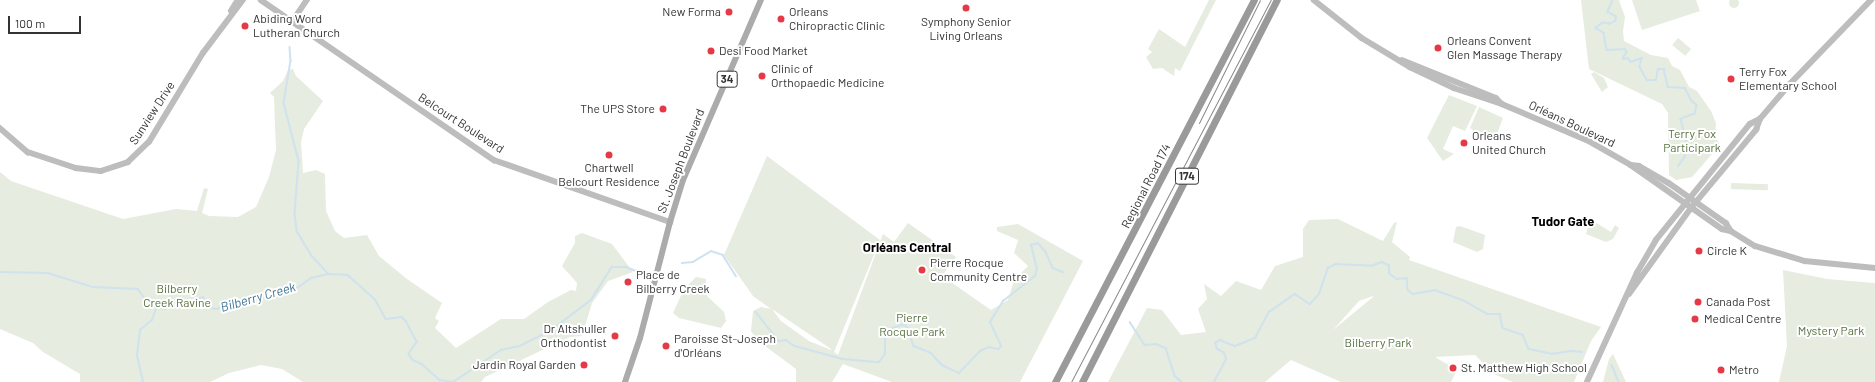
<!DOCTYPE html>
<html>
<head>
<meta charset="utf-8">
<style>
  body { margin:0 }
  #map { position:relative; width:1875px; height:382px; overflow:hidden; background:#fff; font-family:Barlow,sans-serif }
  div>[style] { position:absolute }
  [style*='--x'] { left:calc(var(--x)*1px); top:calc(var(--y)*1px); width:calc(var(--w)*1px); rotate:calc(var(--a)*1deg) }
  .green>* { inset:0; background:#e6ecdf; transform-origin:0 0 }
  .round { border-radius:50% }
  .stream>* { height:1.5px; margin:-0.75px; padding:0 0.75px; transform-origin:0.75px; border-radius:0.75px; background:#cfe2ee }
  .secondary>* { height:5.5px; margin:-2.75px; padding:0 2.75px; transform-origin:2.75px; border-radius:2.75px; background:#bdbdbd }
  .primary>* { height:6px; margin:-3px; padding:0 3px; transform-origin:3px; border-radius:3px; background:#ababab }
  .highway>* { height:7px; margin:-3.5px; padding:0 3.5px; transform-origin:3.5px; border-radius:3.5px; background:#9a9a9a }
  .tram>* { height:1px; margin:-0.5px; padding:0 0.5px; transform-origin:0.5px; border-radius:0.5px; background:#888 }
  .dots>* { width:11px; height:11px; translate:-50% -50%; box-sizing:border-box; border:2px solid #fff; border-radius:50% }
  span { translate:-50% -50%; white-space:nowrap; text-align:center; line-height:1.15; -webkit-text-stroke:4px #fff; paint-order:stroke }
  .shield-label span { padding:1px 3px; background:#fff; border:1px solid; border-radius:3px; -webkit-text-stroke-width:0 }
  .shield-label { font-size:11px; color:#333; font-weight:700 }
  .poi-label { font-size:12px; color:#333 }
  .right { translate:-100% -50%; text-align:right }
  .left { translate:0 -50%; text-align:left }
  .street-label { font-size:12px; color:#333 }
  .park-label { font-size:12px; color:#56703f }
  .neighbourhood-label { font-size:13px; color:#000; font-weight:700 }
  .water-label { font-size:13px; color:#3f7597; font-style:italic }
  .scale { position:absolute; left:8px; top:16px; width:73px; height:18px; box-sizing:border-box; border:2px solid #333; border-top:0; padding-left:5px; font-size:12px; line-height:14px; white-space:nowrap; color:#333; -webkit-text-stroke:3px #fff; paint-order:stroke }
</style>
</head>
<body>
<div id="map">
  <div class="green">
    <i class="round" style="left:1729px;top:-2px;width:10px;height:10px"></i>
    <i style="clip-path:polygon(1209px 0,1216px 0,1180px 71px,1175px 68px,1174px 76px,1162px 68px,1153px 69px,1146px 57px,1152px 52px,1148px 49px,1159px 29px,1185px 47px)"></i>
    <i style="clip-path:polygon(1581px 0,1619px 0,1625px 17px,1623px 31px,1624px 41px,1651px 55px,1668px 58px,1672px 66px,1680px 70px,1689px 87px,1697px 91px,1711px 111px,1716px 123px,1715px 136px,1720px 145px,1692px 177px,1676px 180px,1669px 175px,1668px 113px,1662px 104px,1589px 69px)"></i>
    <i style="clip-path:polygon(1632px 0,1696px 0,1700px 11px,1642px 30px)"></i>
    <i style="left:1678px;top:38px;width:17px;height:9px;rotate:40deg"></i>
    <i style="clip-path:polygon(293px 69px,296px 76px,323px 101px,304px 129px,301px 142px,303px 173px,316px 170px,325px 174px,326px 211px,335px 231px,344px 238px,367px 235px,379px 256px,407px 279px,442px 303px,435px 318px,439px 321px,435px 328px,456px 348px,501px 319px,524px 319px,548px 302px,571px 290px,576px 291px,577px 283px,562px 266px,575px 243px,575px 236px,582px 233px,612px 244px,633px 272px,608px 281px,592px 303px,582px 336px,570px 337px,485px 377px,481px 382px,303px 382px,282px 369px,261px 365px,229px 373px,210px 382px,80px 382px,80px 374px,43px 352px,33px 343px,0 329px,0 172px,11px 181px,123px 219px,176px 209px,197px 211px,204px 188px,208px 189px,202px 213px,209px 216px,238px 217px,256px 207px,269px 177px,276px 150px,274px 97px,270px 93px,283px 81px,288px 70px)"></i>
    <i style="clip-path:polygon(1594px 72px,1604px 78px,1608px 87px,1602px 92px,1591px 74px)"></i>
    <i style="clip-path:polygon(1449px 95px,1477px 106px,1465px 131px,1453px 126px,1443px 149px,1454px 154px,1443px 161px,1427px 138px)"></i>
    <i style="clip-path:polygon(1479px 107px,1503px 118px,1495px 139px,1491px 138px,1489px 142px,1472px 134px,1473px 130px,1470px 128px)"></i>
    <i style="clip-path:polygon(evenodd,767px 156px,880px 240px,834px 352px,838px 355px,883px 234px,894px 242px,908px 223px,956px 257px,942px 276px,991px 310px,1008px 300px,1014px 280px,1028px 266px,1014px 253px,1018px 240px,997px 231px,997px 227px,1018px 224px,1083px 261px,1020px 382px,892px 382px,843px 364px,832px 382px,796px 382px,796px 369px,757px 340px,751px 331px,753px 311px,761px 307px,771px 309px,753px 296px,724px 255px,767px 156px,772px 309px,831px 349px,831px 350px,809px 341px,781px 321px,772px 309px)"></i>
    <i style="left:1731px;top:183px;width:37px;height:6px;rotate:2deg"></i>
    <i style="clip-path:polygon(evenodd,1338px 219px,1383px 241px,1394px 223px,1397px 222px,1392px 242px,1410px 257px,1409px 260px,1601px 327px,1591px 341px,1574px 382px,1513px 382px,1494px 374px,1475px 355px,1435px 357px,1457px 370px,1451px 382px,1341px 382px,1291px 360px,1265px 382px,1108px 382px,1147px 308px,1162px 310px,1181px 335px,1206px 332px,1198px 309px,1207px 299px,1204px 284px,1221px 296px,1236px 281px,1261px 290px,1275px 266px,1303px 257px,1303px 229px,1309px 220px,1338px 219px,1373px 296px,1373px 297px,1333px 330px,1359px 301px,1373px 296px)"></i>
    <i style="clip-path:polygon(1590px 219px,1611px 232px,1615px 225px,1619px 228px,1613px 239px,1606px 242px,1586px 234px)"></i>
    <i style="clip-path:polygon(1460px 226px,1485px 235px,1483px 249px,1477px 252px,1453px 242px,1456px 227px)"></i>
    <i style="clip-path:polygon(1783px 270px,1827px 279px,1875px 283px,1875px 382px,1779px 382px,1787px 346px)"></i>
    <i style="clip-path:polygon(696px 277px,706px 279px,707px 296px,724px 312px,726px 321px,721px 328px,679px 318px,673px 313px,684px 289px)"></i>
    <i style="clip-path:polygon(1613px 354px,1626px 382px,1603px 382px,1609px 359px)"></i>
  </div>
  <div class="stream">
    <i style="--x:1613;--y:0;--w:13;--a:113"></i>
    <i style="--x:1608;--y:12;--w:9;--a:27"></i>
    <i style="--x:1616;--y:16;--w:5;--a:90"></i>
    <i style="--x:1616;--y:21;--w:7;--a:153"></i>
    <i style="--x:1610;--y:24;--w:7;--a:-172"></i>
    <i style="--x:1603;--y:23;--w:9;--a:144"></i>
    <i style="--x:1596;--y:28;--w:9;--a:32"></i>
    <i style="--x:1604;--y:33;--w:17;--a:80"></i>
    <i style="--x:1607;--y:50;--w:18;--a:-3"></i>
    <i style="--x:1625;--y:49;--w:4;--a:56"></i>
    <i style="--x:1627;--y:52;--w:8;--a:120"></i>
    <i style="--x:1623;--y:59;--w:5;--a:-11"></i>
    <i style="--x:1628;--y:58;--w:5;--a:53"></i>
    <i style="--x:1631;--y:62;--w:12;--a:-20"></i>
    <i style="--x:1642;--y:58;--w:9;--a:103"></i>
    <i style="--x:1640;--y:67;--w:15;--a:62"></i>
    <i style="--x:1647;--y:80;--w:9;--a:0"></i>
    <i style="--x:1656;--y:80;--w:11;--a:-80"></i>
    <i style="--x:1658;--y:69;--w:6;--a:0"></i>
    <i style="--x:1664;--y:69;--w:18;--a:77"></i>
    <i style="--x:1668;--y:87;--w:17;--a:3"></i>
    <i style="--x:1685;--y:88;--w:15;--a:62"></i>
    <i style="--x:1692;--y:101;--w:6;--a:39"></i>
    <i style="--x:1697;--y:105;--w:9;--a:103"></i>
    <i style="--x:1695;--y:114;--w:15;--a:160"></i>
    <i style="--x:1681;--y:119;--w:25;--a:76"></i>
    <i style="--x:1687;--y:143;--w:14;--a:98"></i>
    <i style="--x:1685;--y:157;--w:11;--a:124"></i>
    <i style="--x:290;--y:47;--w:14;--a:86"></i>
    <i style="--x:291;--y:61;--w:43;--a:99.5"></i>
    <i style="--x:284;--y:103;--w:60;--a:75.5"></i>
    <i style="--x:299;--y:161;--w:53;--a:94.3"></i>
    <i style="--x:295;--y:214;--w:17;--a:83"></i>
    <i style="--x:297;--y:231;--w:29;--a:59"></i>
    <i style="--x:312;--y:256;--w:23;--a:47"></i>
    <i style="--x:682;--y:263;--w:11;--a:-5"></i>
    <i style="--x:693;--y:262;--w:21;--a:-31"></i>
    <i style="--x:711;--y:251;--w:13;--a:18"></i>
    <i style="--x:723;--y:255;--w:25;--a:58"></i>
    <i style="--x:0;--y:272;--w:48;--a:1.2"></i>
    <i style="--x:48;--y:273;--w:47;--a:17.3"></i>
    <i style="--x:93;--y:287;--w:45;--a:2.5"></i>
    <i style="--x:138;--y:289;--w:20;--a:53"></i>
    <i style="--x:150;--y:305;--w:16;--a:15"></i>
    <i style="--x:165;--y:309;--w:9;--a:-63"></i>
    <i style="--x:169;--y:301;--w:9;--a:-13"></i>
    <i style="--x:178;--y:299;--w:9;--a:27"></i>
    <i style="--x:186;--y:303;--w:18;--a:-19"></i>
    <i style="--x:203;--y:297;--w:14;--a:54"></i>
    <i style="--x:211;--y:308;--w:6;--a:9"></i>
    <i style="--x:217;--y:309;--w:21;--a:-23"></i>
    <i style="--x:236;--y:301;--w:33;--a:-7"></i>
    <i style="--x:269;--y:297;--w:28;--a:-17"></i>
    <i style="--x:296;--y:289;--w:19;--a:-36"></i>
    <i style="--x:311;--y:278;--w:18;--a:-13"></i>
    <i style="--x:329;--y:274;--w:19;--a:3"></i>
    <i style="--x:348;--y:275;--w:36;--a:42"></i>
    <i style="--x:375;--y:299;--w:23;--a:61"></i>
    <i style="--x:386;--y:319;--w:16;--a:-7"></i>
    <i style="--x:402;--y:317;--w:6;--a:45"></i>
    <i style="--x:406;--y:321;--w:24;--a:62"></i>
    <i style="--x:417;--y:342;--w:14;--a:124"></i>
    <i style="--x:409;--y:354;--w:7;--a:56"></i>
    <i style="--x:413;--y:360;--w:10;--a:24"></i>
    <i style="--x:422;--y:364;--w:24;--a:42"></i>
    <i style="--x:440;--y:380;--w:13;--a:9"></i>
    <i style="--x:453;--y:382;--w:58;--a:-33.7"></i>
    <i style="--x:501;--y:350;--w:19;--a:-12"></i>
    <i style="--x:520;--y:346;--w:34;--a:-27"></i>
    <i style="--x:550;--y:331;--w:51;--a:-37.1"></i>
    <i style="--x:591;--y:300;--w:39;--a:-58"></i>
    <i style="--x:612;--y:267;--w:14;--a:0"></i>
    <i style="--x:626;--y:267;--w:17;--a:21"></i>
    <i style="--x:756;--y:312;--w:37;--a:52"></i>
    <i style="--x:779;--y:341;--w:7;--a:-8"></i>
    <i style="--x:786;--y:340;--w:11;--a:34"></i>
    <i style="--x:795;--y:346;--w:50;--a:15.2"></i>
    <i style="--x:843;--y:359;--w:36;--a:5"></i>
    <i style="--x:879;--y:362;--w:10;--a:-53"></i>
    <i style="--x:885;--y:354;--w:23;--a:-90"></i>
    <i style="--x:885;--y:331;--w:20;--a:-20"></i>
    <i style="--x:904;--y:324;--w:6;--a:45"></i>
    <i style="--x:908;--y:328;--w:19;--a:72"></i>
    <i style="--x:914;--y:346;--w:18;--a:22"></i>
    <i style="--x:931;--y:353;--w:16;--a:47"></i>
    <i style="--x:942;--y:365;--w:19;--a:25"></i>
    <i style="--x:959;--y:373;--w:30;--a:-46"></i>
    <i style="--x:980;--y:351;--w:10;--a:-24"></i>
    <i style="--x:989;--y:347;--w:9;--a:13"></i>
    <i style="--x:998;--y:349;--w:4;--a:-45"></i>
    <i style="--x:1001;--y:346;--w:26;--a:-115"></i>
    <i style="--x:990;--y:322;--w:25;--a:-58"></i>
    <i style="--x:1003;--y:301;--w:41;--a:-38"></i>
    <i style="--x:1035;--y:276;--w:7;--a:-74"></i>
    <i style="--x:1037;--y:269;--w:25;--a:-104"></i>
    <i style="--x:1031;--y:245;--w:7;--a:-16"></i>
    <i style="--x:1038;--y:243;--w:12;--a:48"></i>
    <i style="--x:1046;--y:252;--w:17;--a:66"></i>
    <i style="--x:1053;--y:268;--w:11;--a:22"></i>
    <i style="--x:1130;--y:322;--w:27;--a:57"></i>
    <i style="--x:1145;--y:345;--w:11;--a:-5"></i>
    <i style="--x:1156;--y:344;--w:11;--a:22"></i>
    <i style="--x:1166;--y:348;--w:29;--a:72"></i>
    <i style="--x:1175;--y:376;--w:9;--a:41"></i>
    <i style="--x:1612;--y:365;--w:18;--a:68"></i>
    <i style="--x:143;--y:382;--w:28;--a:-103"></i>
    <i style="--x:137;--y:355;--w:25;--a:-83"></i>
    <i style="--x:140;--y:330;--w:16;--a:-40"></i>
    <i style="--x:152;--y:320;--w:15;--a:-70"></i>
    <i style="--x:1214;--y:382;--w:26;--a:-62"></i>
    <i style="--x:1226;--y:359;--w:6;--a:-108"></i>
    <i style="--x:1224;--y:353;--w:8;--a:-150"></i>
    <i style="--x:1217;--y:349;--w:6;--a:-108"></i>
    <i style="--x:1215;--y:343;--w:6;--a:-31"></i>
    <i style="--x:1220;--y:340;--w:16;--a:22"></i>
    <i style="--x:1235;--y:346;--w:22;--a:-22"></i>
    <i style="--x:1255;--y:338;--w:30;--a:-62"></i>
    <i style="--x:1269;--y:312;--w:32;--a:-35"></i>
    <i style="--x:1295;--y:294;--w:18;--a:34"></i>
    <i style="--x:1310;--y:304;--w:13;--a:-48"></i>
    <i style="--x:1319;--y:294;--w:28;--a:-71"></i>
    <i style="--x:1328;--y:268;--w:9;--a:-27"></i>
    <i style="--x:1336;--y:264;--w:35;--a:3"></i>
    <i style="--x:1371;--y:266;--w:12;--a:-20"></i>
    <i style="--x:1382;--y:262;--w:8;--a:23"></i>
    <i style="--x:1389;--y:265;--w:9;--a:84"></i>
    <i style="--x:1390;--y:274;--w:9;--a:36"></i>
    <i style="--x:1397;--y:279;--w:10;--a:-6"></i>
    <i style="--x:1407;--y:278;--w:12;--a:85"></i>
    <i style="--x:1408;--y:290;--w:6;--a:39"></i>
    <i style="--x:1413;--y:294;--w:22;--a:-10"></i>
    <i style="--x:1435;--y:290;--w:30;--a:20"></i>
    <i style="--x:1463;--y:300;--w:28;--a:30"></i>
    <i style="--x:1487;--y:314;--w:13;--a:0"></i>
    <i style="--x:1500;--y:314;--w:14;--a:78"></i>
    <i style="--x:1503;--y:328;--w:21;--a:19"></i>
    <i style="--x:1523;--y:335;--w:15;--a:67"></i>
    <i style="--x:1529;--y:349;--w:24;--a:12"></i>
    <i style="--x:1552;--y:354;--w:20;--a:-9"></i>
    <i style="--x:1572;--y:351;--w:10;--a:6"></i>
  </div>
  <div class="secondary">
    <i style="--x:261;--y:0;--w:283;--a:34.5"></i>
    <i style="--x:494;--y:160;--w:187;--a:19.4"></i>
    <i style="--x:1314;--y:0;--w:61;--a:38.4"></i>
    <i style="--x:1362;--y:38;--w:56;--a:31.1"></i>
    <i style="--x:1410;--y:67;--w:49;--a:25.5"></i>
    <i style="--x:1454;--y:88;--w:51;--a:18.4"></i>
    <i style="--x:1502;--y:104;--w:92;--a:23"></i>
    <i style="--x:1587;--y:140;--w:51;--a:29.6"></i>
    <i style="--x:1631;--y:165;--w:111;--a:35.1"></i>
    <i style="--x:1722;--y:229;--w:9;--a:13"></i>
    <i style="--x:1731;--y:231;--w:28;--a:32"></i>
    <i style="--x:1755;--y:246;--w:52;--a:16.7"></i>
    <i style="--x:1805;--y:261;--w:70;--a:5.7"></i>
    <i style="--x:231;--y:11;--w:13;--a:-58"></i>
    <i style="--x:292;--y:22;--w:27;--a:-56"></i>
    <i style="--x:1402;--y:60;--w:101;--a:22"></i>
    <i style="--x:1496;--y:98;--w:8;--a:45"></i>
    <i style="--x:0;--y:128;--w:37;--a:41"></i>
    <i style="--x:28;--y:152;--w:51;--a:18.4"></i>
    <i style="--x:76;--y:168;--w:25;--a:7"></i>
    <i style="--x:101;--y:171;--w:28;--a:-18"></i>
    <i style="--x:128;--y:162;--w:29;--a:-44"></i>
    <i style="--x:149;--y:142;--w:104;--a:-58.8"></i>
    <i style="--x:203;--y:53;--w:66;--a:-53"></i>
    <i style="--x:1631;--y:165;--w:8;--a:7"></i>
    <i style="--x:1639;--y:166;--w:34;--a:30"></i>
    <i style="--x:1669;--y:183;--w:70;--a:35.1"></i>
    <i style="--x:1726;--y:223;--w:9;--a:58"></i>
    <i style="--x:1629;--y:294;--w:106;--a:-54.2"></i>
    <i style="--x:1691;--y:208;--w:102;--a:-50.2"></i>
    <i style="--x:1756;--y:130;--w:12;--a:-70"></i>
    <i style="--x:1760;--y:119;--w:45;--a:-49.5"></i>
    <i style="--x:1789;--y:85;--w:118;--a:-46"></i>
    <i style="--x:1587;--y:382;--w:120;--a:-65.4"></i>
    <i style="--x:1637;--y:273;--w:38;--a:-60"></i>
    <i style="--x:1656;--y:240;--w:149;--a:-51"></i>
    <i style="--x:1750;--y:124;--w:11;--a:-27"></i>
  </div>
  <div class="primary">
    <i style="--x:625;--y:382;--w:46;--a:-71.2"></i>
    <i style="--x:640;--y:338;--w:120;--a:-75.5"></i>
    <i style="--x:670;--y:222;--w:44;--a:-72.8"></i>
    <i style="--x:683;--y:180;--w:196;--a:-66.6"></i>
  </div>
  <div class="highway">
    <i style="--x:1055;--y:382;--w:431;--a:-62.5"></i>
    <i style="--x:1082;--y:382;--w:429;--a:-63"></i>
  </div>
  <div class="tram">
    <i style="--x:1199;--y:123;--w:137;--a:-63.6"></i>
    <i style="--x:1071;--y:382;--w:431;--a:-62.4"></i>
  </div>
  <div class="dots">
    <i style="left:966px;top:8px;background:#e63946"></i>
    <i style="left:729px;top:12px;background:#e63946"></i>
    <i style="left:781px;top:19px;background:#e63946"></i>
    <i style="left:245px;top:26px;background:#e63946"></i>
    <i style="left:1438px;top:48px;background:#e63946"></i>
    <i style="left:711px;top:51px;background:#e63946"></i>
    <i style="left:762px;top:76px;background:#e63946"></i>
    <i style="left:1731px;top:79px;background:#e63946"></i>
    <i style="left:663px;top:109px;background:#e63946"></i>
    <i style="left:1464px;top:143px;background:#e63946"></i>
    <i style="left:609px;top:155px;background:#e63946"></i>
    <i style="left:1699px;top:251px;background:#e63946"></i>
    <i style="left:922px;top:270px;background:#e63946"></i>
    <i style="left:628px;top:282px;background:#e63946"></i>
    <i style="left:1698px;top:302px;background:#e63946"></i>
    <i style="left:1695px;top:319px;background:#e63946"></i>
    <i style="left:615px;top:336px;background:#e63946"></i>
    <i style="left:666px;top:346px;background:#e63946"></i>
    <i style="left:584px;top:365px;background:#e63946"></i>
    <i style="left:1453px;top:368px;background:#e63946"></i>
    <i style="left:1721px;top:370px;background:#e63946"></i>
  </div>
  <div class="shield-label">
    <span style="left:727px;top:79px">34</span>
    <span style="left:1187px;top:176px">174</span>
  </div>
  <div class="poi-label">
    <span class="right" style="left:721px;top:12px">New Forma</span>
    <span class="left" style="left:789px;top:19px">Orleans<br>Chiropractic Clinic</span>
    <span class="left" style="left:253px;top:26px">Abiding Word<br>Lutheran Church</span>
    <span style="left:966px;top:29px">Symphony Senior<br>Living Orleans</span>
    <span class="left" style="left:1447px;top:48px">Orleans Convent<br>Glen Massage Therapy</span>
    <span class="left" style="left:719px;top:51px">Desi Food Market</span>
    <span class="left" style="left:771px;top:76px">Clinic of<br>Orthopaedic Medicine</span>
    <span class="left" style="left:1739px;top:79px">Terry Fox<br>Elementary School</span>
    <span class="right" style="left:655px;top:109px">The UPS Store</span>
    <span class="left" style="left:1472px;top:143px">Orleans<br>United Church</span>
    <span style="left:609px;top:175px">Chartwell<br>Belcourt Residence</span>
    <span class="left" style="left:1707px;top:251px">Circle K</span>
    <span class="left" style="left:930px;top:270px">Pierre Rocque<br>Community Centre</span>
    <span class="left" style="left:636px;top:282px">Place de<br>Bilberry Creek</span>
    <span class="left" style="left:1706px;top:302px">Canada Post</span>
    <span class="left" style="left:1704px;top:319px">Medical Centre</span>
    <span class="right" style="left:607px;top:336px">Dr Altshuller<br>Orthodontist</span>
    <span class="left" style="left:674px;top:346px">Paroisse St-Joseph<br>d'Orléans</span>
    <span class="right" style="left:576px;top:365px">Jardin Royal Garden</span>
    <span class="left" style="left:1461px;top:368px">St. Matthew High School</span>
    <span class="left" style="left:1729px;top:370px">Metro</span>
  </div>
  <div class="street-label">
    <span style="left:152px;top:113px;rotate:-57deg">Sunview Drive</span>
    <span style="left:461px;top:123px;rotate:33deg">Belcourt Boulevard</span>
    <span style="left:1572px;top:124px;rotate:25deg">Orléans Boulevard</span>
    <span style="left:681px;top:161px;rotate:-69deg">St. Joseph Boulevard</span>
    <span style="left:1146px;top:186px;rotate:-63deg">Regional Road 174</span>
  </div>
  <div class="park-label">
    <span style="left:1692px;top:141px">Terry Fox<br>Participark</span>
    <span style="left:177px;top:296px">Bilberry<br>Creek Ravine</span>
    <span style="left:912px;top:325px">Pierre<br>Rocque Park</span>
    <span style="left:1831px;top:331px">Mystery Park</span>
    <span style="left:1378px;top:343px">Bilberry Park</span>
  </div>
  <div class="neighbourhood-label">
    <span style="left:1563px;top:221px">Tudor Gate</span>
    <span style="left:907px;top:247px">Orléans Central</span>
  </div>
  <div class="water-label">
    <span style="left:258px;top:297px;rotate:-16deg">Bilberry Creek</span>
  </div>
  <div class="scale">100 m</div>
</div>
</body>
</html>
